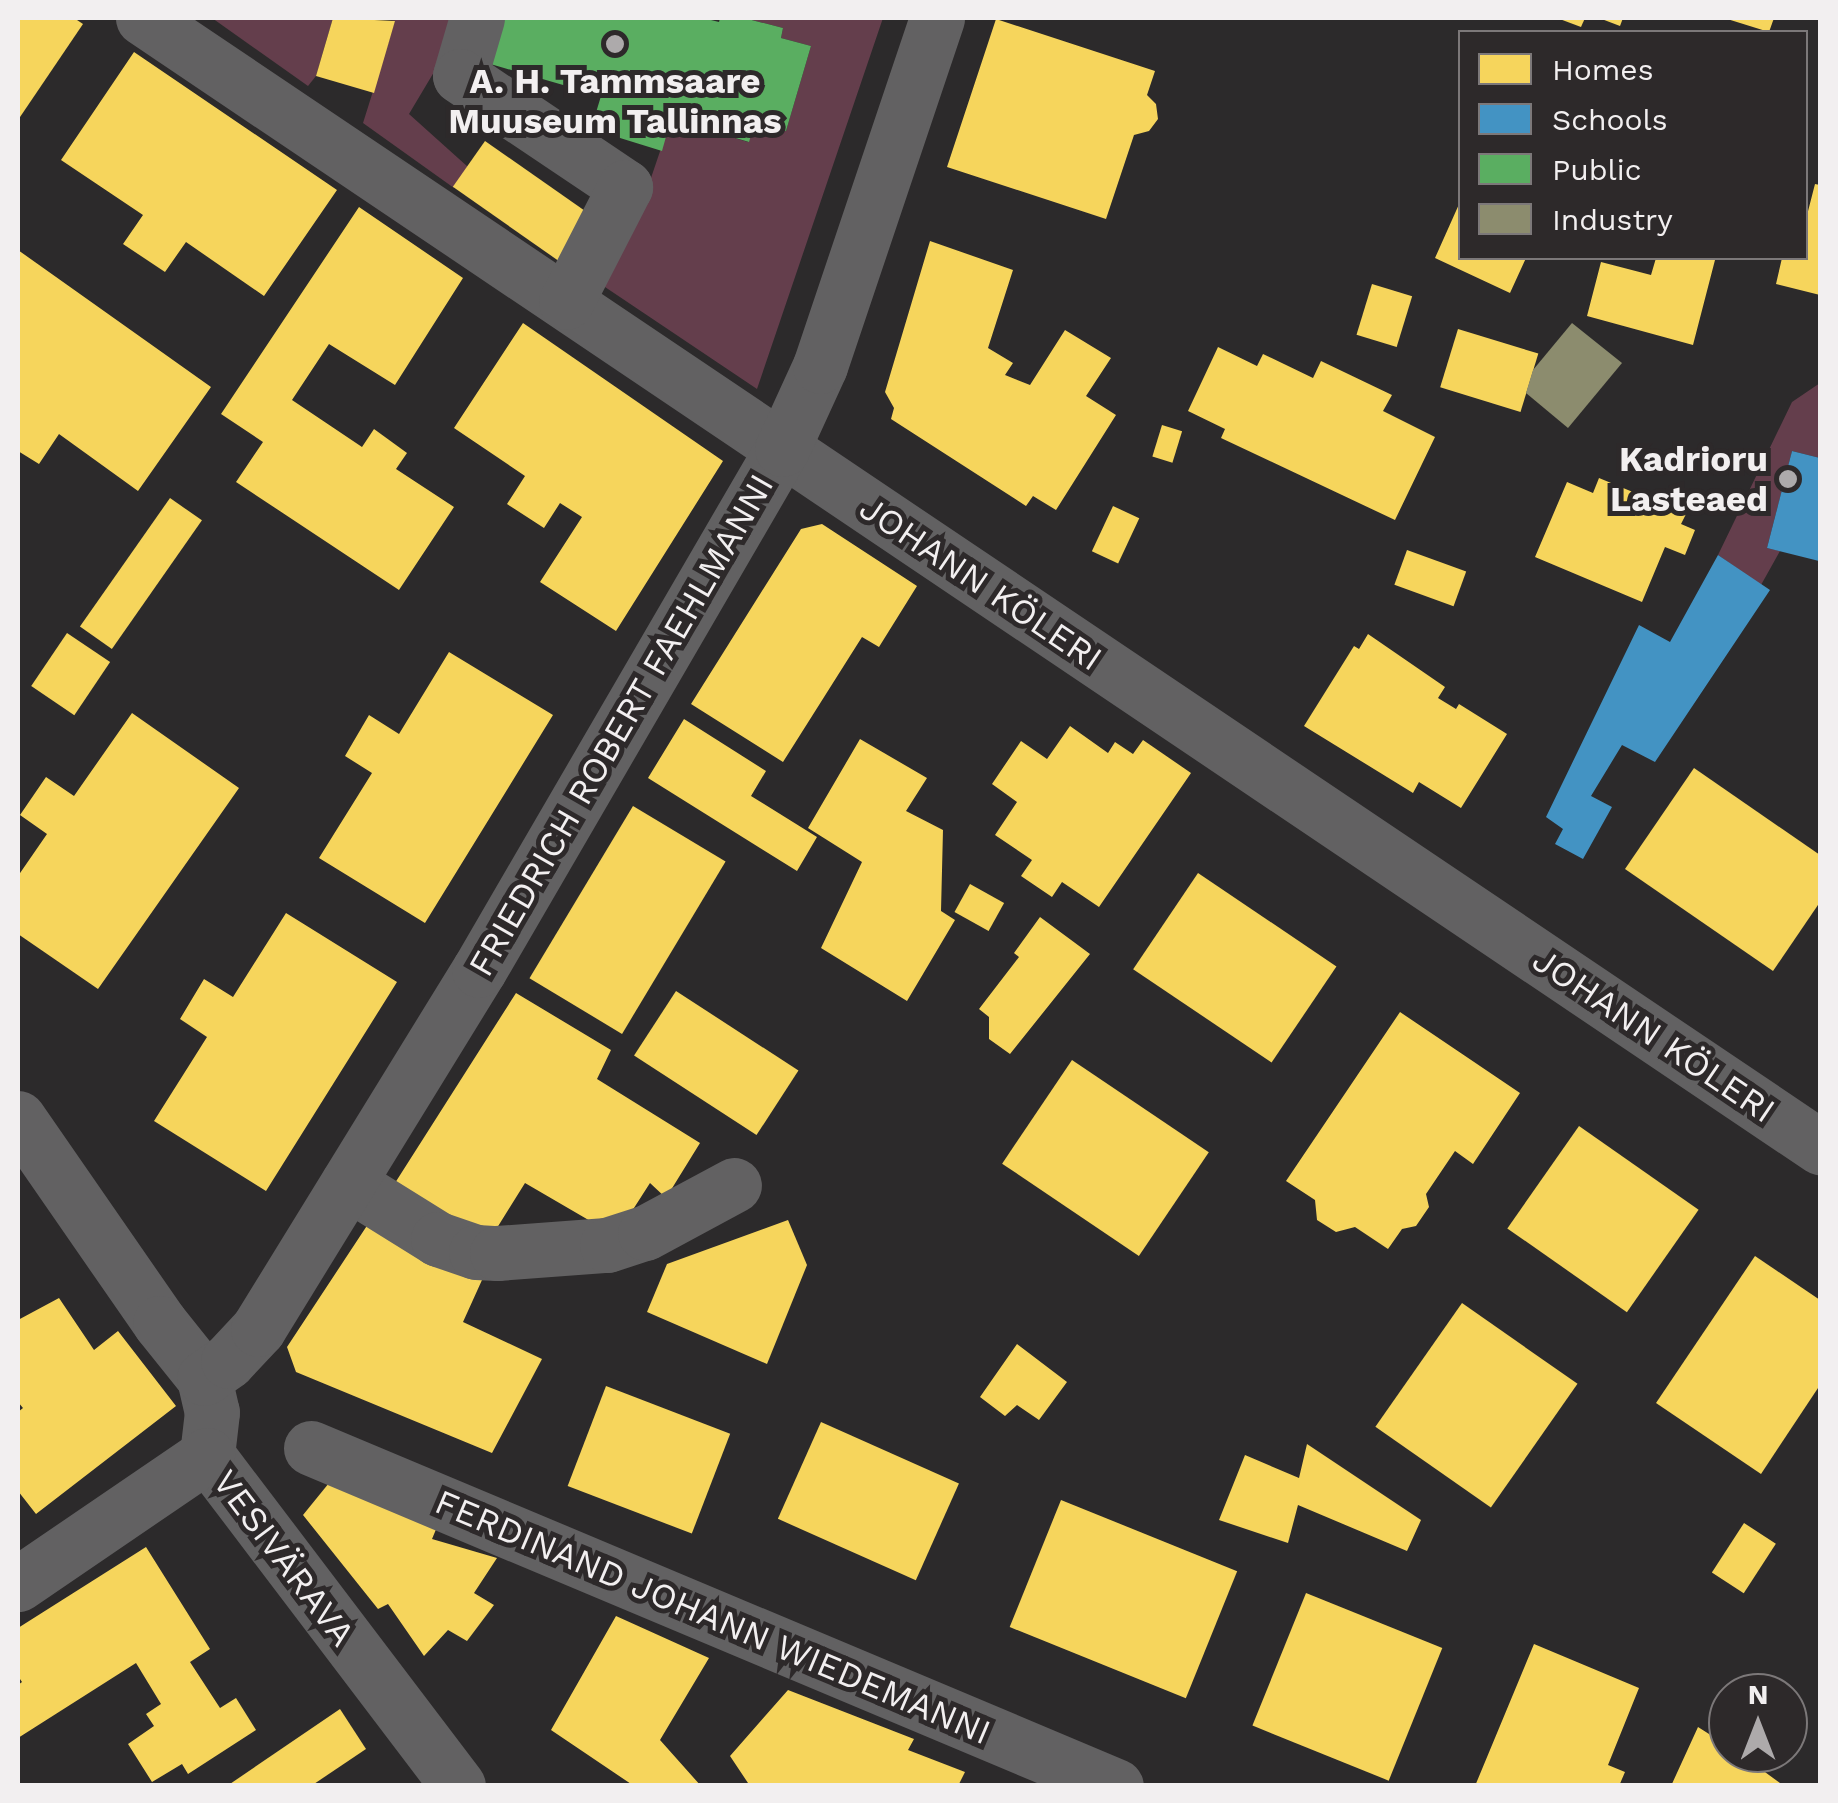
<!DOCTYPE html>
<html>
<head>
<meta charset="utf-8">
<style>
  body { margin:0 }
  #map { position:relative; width:1838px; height:1803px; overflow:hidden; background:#2c2a2b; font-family:"Work Sans",sans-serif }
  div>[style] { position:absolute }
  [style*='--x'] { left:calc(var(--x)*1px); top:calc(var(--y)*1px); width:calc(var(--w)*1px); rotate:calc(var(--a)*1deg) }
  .green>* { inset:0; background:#643e4c }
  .homes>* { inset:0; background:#f6d55c; transform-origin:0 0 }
  .schools>* { inset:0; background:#4393c3 }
  .public>* { inset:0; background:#5aae61 }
  .industry>* { inset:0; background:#8c8c6e }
  .minor>* { height:55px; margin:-27.5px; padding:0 27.5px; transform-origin:27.5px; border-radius:27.5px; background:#626162 }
  .dots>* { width:28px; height:28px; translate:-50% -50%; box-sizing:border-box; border:5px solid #2d292a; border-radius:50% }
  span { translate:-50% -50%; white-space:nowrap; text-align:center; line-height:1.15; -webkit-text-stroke:10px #2d292a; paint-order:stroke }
  .poi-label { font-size:35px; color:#f2eff0; font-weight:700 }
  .right { translate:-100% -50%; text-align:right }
  .street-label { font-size:35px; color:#f2eff0 }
  .frame { position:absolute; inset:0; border:20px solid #f2eff0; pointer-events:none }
  .legend { position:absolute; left:1458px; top:30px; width:350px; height:230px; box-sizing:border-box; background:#2d292a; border:2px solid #7c7879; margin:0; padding:12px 18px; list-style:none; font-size:30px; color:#f2eff0 }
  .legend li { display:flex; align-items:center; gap:20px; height:50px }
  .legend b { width:50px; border:2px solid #7c7879 }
  .north { position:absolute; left:1708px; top:1673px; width:100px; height:100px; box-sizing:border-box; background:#2d292a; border:2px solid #7c7879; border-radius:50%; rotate:0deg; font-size:28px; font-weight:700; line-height:40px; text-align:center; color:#f2eff0 }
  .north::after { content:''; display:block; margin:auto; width:35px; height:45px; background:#adaaab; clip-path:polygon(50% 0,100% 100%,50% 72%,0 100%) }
</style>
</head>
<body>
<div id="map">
  <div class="green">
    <i style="clip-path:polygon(212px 18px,333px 18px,316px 76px,308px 86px)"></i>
    <i style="clip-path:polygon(384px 18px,454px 18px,437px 67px,409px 114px,468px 167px,454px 188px,363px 123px,395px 21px)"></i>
    <i style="clip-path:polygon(744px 18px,883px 18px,757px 389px,602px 285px,636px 222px,671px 119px,748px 142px,755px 122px,786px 131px,811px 46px,781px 38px,783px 28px)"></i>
    <i style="clip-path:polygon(1820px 383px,1820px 458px,1792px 451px,1767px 548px,1780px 551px,1761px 585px,1718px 555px,1792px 402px)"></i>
  </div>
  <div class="homes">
    <i style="clip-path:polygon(18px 18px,74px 18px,83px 24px,18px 120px)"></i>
    <i style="clip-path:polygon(333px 18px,395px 21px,374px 93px,316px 76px)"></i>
    <i style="clip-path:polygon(1557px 18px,1585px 18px,1581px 27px)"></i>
    <i style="clip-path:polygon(1599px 18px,1623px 18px,1620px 26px)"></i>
    <i style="clip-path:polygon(1724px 18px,1774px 18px,1769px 32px)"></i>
    <i style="clip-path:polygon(996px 19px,1155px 71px,1147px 95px,1156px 104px,1158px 119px,1149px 131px,1134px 135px,1106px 219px,947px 167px)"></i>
    <i style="clip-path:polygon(134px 52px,337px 190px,264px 296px,186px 242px,165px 272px,123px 244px,143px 215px,61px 160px)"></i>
    <i style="left:485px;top:141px;width:134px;height:56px;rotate:35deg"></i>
    <i style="clip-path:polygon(1815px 184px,1820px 185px,1820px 295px,1776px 284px,1782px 258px,1806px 258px,1806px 219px)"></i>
    <i style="clip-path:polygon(1460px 202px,1460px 258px,1526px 258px,1510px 293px,1435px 258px)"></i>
    <i style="clip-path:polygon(359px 207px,463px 278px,395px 385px,329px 344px,292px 400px,362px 447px,374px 429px,407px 453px,396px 469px,454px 507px,399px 590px,236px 482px,263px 442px,221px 414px)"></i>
    <i style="clip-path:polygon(930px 241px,1013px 270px,988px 348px,1013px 363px,1005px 375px,1030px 385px,1065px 330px,1111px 358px,1086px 396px,1116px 415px,1056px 510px,1033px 496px,1026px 506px,891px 419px,894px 408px,885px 392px)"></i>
    <i style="clip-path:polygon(18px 250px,211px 387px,138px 491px,59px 434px,39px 464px,18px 451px)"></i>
    <i style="clip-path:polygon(1656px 258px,1715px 260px,1693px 345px,1587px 316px,1601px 262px,1651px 275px)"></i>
    <i style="left:1372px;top:284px;width:42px;height:53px;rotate:17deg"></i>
    <i style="clip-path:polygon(523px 323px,723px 461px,616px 631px,540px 582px,582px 517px,560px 503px,544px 528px,507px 504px,525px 476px,454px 428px)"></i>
    <i style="left:1458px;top:329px;width:84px;height:61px;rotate:17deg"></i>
    <i style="clip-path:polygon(1218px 347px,1257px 366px,1263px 354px,1313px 378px,1321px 361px,1392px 395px,1383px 411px,1435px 437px,1395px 520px,1221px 438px,1225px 429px,1188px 411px)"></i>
    <i style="left:1162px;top:425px;width:21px;height:33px;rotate:17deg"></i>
    <i style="clip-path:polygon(1599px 478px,1686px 514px,1681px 524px,1695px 530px,1685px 555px,1665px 547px,1642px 602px,1535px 557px,1567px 482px,1593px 493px)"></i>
    <i style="left:170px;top:498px;width:39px;height:157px;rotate:35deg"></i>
    <i style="left:1113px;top:506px;width:29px;height:50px;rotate:25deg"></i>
    <i style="clip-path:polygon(822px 524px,917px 586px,879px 647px,862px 637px,783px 762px,691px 704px,801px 529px)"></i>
    <i style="left:1407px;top:550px;width:63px;height:37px;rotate:20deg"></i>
    <i style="left:67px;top:633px;width:52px;height:64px;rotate:34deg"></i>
    <i style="clip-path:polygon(1368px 634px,1445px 687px,1438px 698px,1456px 709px,1459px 704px,1507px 734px,1461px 808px,1419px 782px,1413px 793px,1304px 726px,1354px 646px,1359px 649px)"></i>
    <i style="clip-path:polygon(449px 652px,553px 715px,425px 923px,319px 858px,372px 773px,345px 756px,369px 715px,399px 734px)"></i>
    <i style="clip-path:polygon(132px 713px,239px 788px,98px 989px,18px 934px,18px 876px,47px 834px,20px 815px,46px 777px,74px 796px)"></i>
    <i style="clip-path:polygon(684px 719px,766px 771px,751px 796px,817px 837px,797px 871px,648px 778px)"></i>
    <i style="clip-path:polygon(1070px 726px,1108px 753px,1115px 742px,1133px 754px,1143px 740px,1191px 773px,1099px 907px,1062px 882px,1052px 897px,1021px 876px,1032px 860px,995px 835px,1017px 802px,992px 784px,1021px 741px,1047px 759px)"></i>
    <i style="clip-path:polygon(860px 739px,927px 778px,906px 811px,943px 830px,941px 911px,955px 920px,907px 1001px,821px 948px,862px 862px,808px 828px)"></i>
    <i style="clip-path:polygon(1694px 768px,1820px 855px,1820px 902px,1773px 971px,1625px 869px)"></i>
    <i style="left:633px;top:806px;width:108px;height:201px;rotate:31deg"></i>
    <i style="left:1198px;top:873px;width:167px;height:116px;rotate:34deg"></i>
    <i style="left:970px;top:884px;width:39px;height:32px;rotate:29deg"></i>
    <i style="clip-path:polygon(286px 913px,397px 982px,266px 1191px,154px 1121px,207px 1037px,180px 1019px,204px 979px,233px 997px)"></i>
    <i style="clip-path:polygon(1040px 917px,1090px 954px,1010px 1054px,989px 1039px,989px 1017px,979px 1009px,1019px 957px,1014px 953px)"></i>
    <i style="left:676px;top:991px;width:146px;height:77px;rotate:33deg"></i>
    <i style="clip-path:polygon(516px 993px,611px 1050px,597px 1079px,700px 1143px,666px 1198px,650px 1183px,616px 1236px,525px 1183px,487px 1244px,395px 1183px)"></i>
    <i style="clip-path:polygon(1400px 1012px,1520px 1093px,1473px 1164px,1455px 1151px,1426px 1194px,1429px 1207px,1416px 1226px,1402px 1229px,1388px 1249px,1355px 1227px,1336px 1232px,1317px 1220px,1315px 1200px,1286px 1181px)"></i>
    <i style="left:1072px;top:1060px;width:165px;height:125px;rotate:34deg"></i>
    <i style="left:1579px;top:1126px;width:146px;height:125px;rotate:35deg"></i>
    <i style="clip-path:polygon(374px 1215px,482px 1280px,463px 1322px,542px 1359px,492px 1453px,296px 1372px,287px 1347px)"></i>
    <i style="clip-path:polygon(788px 1220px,807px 1265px,767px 1364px,647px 1312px,667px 1264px)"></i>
    <i style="clip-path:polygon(1755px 1256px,1820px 1300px,1820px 1385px,1761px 1474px,1656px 1403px)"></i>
    <i style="clip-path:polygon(59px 1298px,94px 1350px,118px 1331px,176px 1406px,36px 1514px,18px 1491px,18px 1412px,23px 1408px,18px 1402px,18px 1320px)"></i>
    <i style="left:1462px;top:1303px;width:141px;height:151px;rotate:35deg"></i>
    <i style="clip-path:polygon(1017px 1344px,1067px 1382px,1039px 1420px,1017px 1405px,1005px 1416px,980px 1397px)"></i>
    <i style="left:606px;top:1386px;width:133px;height:107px;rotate:21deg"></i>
    <i style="left:821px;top:1422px;width:151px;height:106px;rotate:24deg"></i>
    <i style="clip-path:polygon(1307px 1444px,1421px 1520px,1407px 1551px,1298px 1505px,1288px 1543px,1219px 1520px,1245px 1455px,1299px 1478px)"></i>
    <i style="clip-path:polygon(329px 1483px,437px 1527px,432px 1539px,497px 1558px,474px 1593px,494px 1605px,467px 1641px,448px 1630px,424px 1656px,388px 1604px,378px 1609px,303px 1515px)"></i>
    <i style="left:1061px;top:1500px;width:190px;height:137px;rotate:22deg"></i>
    <i style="left:1744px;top:1523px;width:38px;height:59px;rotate:33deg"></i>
    <i style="clip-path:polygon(146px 1547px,210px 1649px,190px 1662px,220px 1708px,236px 1698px,256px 1730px,188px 1774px,182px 1764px,152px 1782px,128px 1744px,154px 1726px,146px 1714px,161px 1704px,136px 1663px,18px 1738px,18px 1685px,22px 1682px,18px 1676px,18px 1628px)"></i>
    <i style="left:1306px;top:1593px;width:147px;height:143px;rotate:22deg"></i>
    <i style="clip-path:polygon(616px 1616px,709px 1658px,660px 1740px,701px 1786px,634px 1786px,551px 1730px)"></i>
    <i style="clip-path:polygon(1534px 1644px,1639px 1688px,1608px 1765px,1625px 1772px,1619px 1786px,1475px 1786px)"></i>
    <i style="clip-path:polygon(788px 1690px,914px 1739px,908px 1750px,965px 1772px,958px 1786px,750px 1786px,730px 1756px)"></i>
    <i style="clip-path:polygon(340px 1709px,366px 1749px,311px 1786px,227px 1786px)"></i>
    <i style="clip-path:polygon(1698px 1727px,1728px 1746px,1728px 1753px,1739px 1753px,1784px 1786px,1671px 1786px)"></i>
  </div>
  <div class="schools">
    <i style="clip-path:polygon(1792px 451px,1820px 458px,1819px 561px,1767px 548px)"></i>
    <i style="clip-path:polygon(1718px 555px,1770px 590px,1655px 762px,1622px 745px,1591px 796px,1612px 807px,1583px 859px,1555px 844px,1563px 829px,1546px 817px,1639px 625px,1670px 642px)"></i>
  </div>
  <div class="public">
    <i style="clip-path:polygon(501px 18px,703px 18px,719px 22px,720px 18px,744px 18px,783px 28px,781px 38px,811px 46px,786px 131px,755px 122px,749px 142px,671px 119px,662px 151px,591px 129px,601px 96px,487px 63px)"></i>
  </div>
  <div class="industry">
    <i style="clip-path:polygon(1572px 323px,1622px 363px,1568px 428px,1526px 393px,1533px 370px)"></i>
  </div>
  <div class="minor">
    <i style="--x:143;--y:18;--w:2022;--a:33.95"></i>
    <i style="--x:477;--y:18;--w:60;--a:106.3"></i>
    <i style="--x:460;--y:76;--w:199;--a:33.9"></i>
    <i style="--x:625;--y:187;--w:129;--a:117.2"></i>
    <i style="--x:18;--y:1118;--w:249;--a:55.3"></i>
    <i style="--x:160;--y:1323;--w:70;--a:51.3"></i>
    <i style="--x:204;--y:1378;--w:35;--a:77"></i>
    <i style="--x:212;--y:1412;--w:43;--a:96.6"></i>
    <i style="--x:207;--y:1455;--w:415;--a:52.8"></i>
    <i style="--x:348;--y:1183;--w:106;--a:31.9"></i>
    <i style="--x:438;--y:1239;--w:40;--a:18.9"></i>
    <i style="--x:476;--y:1252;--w:21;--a:3"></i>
    <i style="--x:497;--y:1253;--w:110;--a:-4.2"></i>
    <i style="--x:607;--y:1245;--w:40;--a:-18"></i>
    <i style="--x:645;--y:1233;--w:101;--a:-28.3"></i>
    <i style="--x:204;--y:1378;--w:29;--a:-35"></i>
    <i style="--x:228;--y:1361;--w:44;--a:-46.8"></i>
    <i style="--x:258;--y:1329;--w:422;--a:-58.4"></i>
    <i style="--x:479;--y:970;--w:603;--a:-59.82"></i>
    <i style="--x:782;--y:449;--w:91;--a:-65.4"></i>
    <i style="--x:820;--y:366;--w:367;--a:-71.4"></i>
    <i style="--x:311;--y:1448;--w:873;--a:22.78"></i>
    <i style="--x:18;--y:1584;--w:229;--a:-34.3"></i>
  </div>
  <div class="dots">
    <i style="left:615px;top:44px;background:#adaaab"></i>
    <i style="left:1788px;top:479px;background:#adaaab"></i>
  </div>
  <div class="poi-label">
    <span style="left:615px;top:101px">A. H. Tammsaare<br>Muuseum Tallinnas</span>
    <span class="right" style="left:1768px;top:479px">Kadrioru<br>Lasteaed</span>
  </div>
  <div class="street-label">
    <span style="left:981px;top:583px;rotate:34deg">JOHANN KÖLERI</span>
    <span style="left:621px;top:725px;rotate:-60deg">FRIEDRICH ROBERT FAEHLMANNI</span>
    <span style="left:1654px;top:1035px;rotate:34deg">JOHANN KÖLERI</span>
    <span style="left:284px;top:1558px;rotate:53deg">VESIVÄRAVA</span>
    <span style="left:713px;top:1617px;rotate:23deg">FERDINAND JOHANN WIEDEMANNI</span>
  </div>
  <div class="frame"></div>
  <ul class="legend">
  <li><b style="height:28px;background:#f6d55c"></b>Homes</li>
  <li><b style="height:28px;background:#4393c3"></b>Schools</li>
  <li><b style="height:28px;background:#5aae61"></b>Public</li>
  <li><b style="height:28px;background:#8c8c6e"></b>Industry</li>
  </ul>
  <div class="north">N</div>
</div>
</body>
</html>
